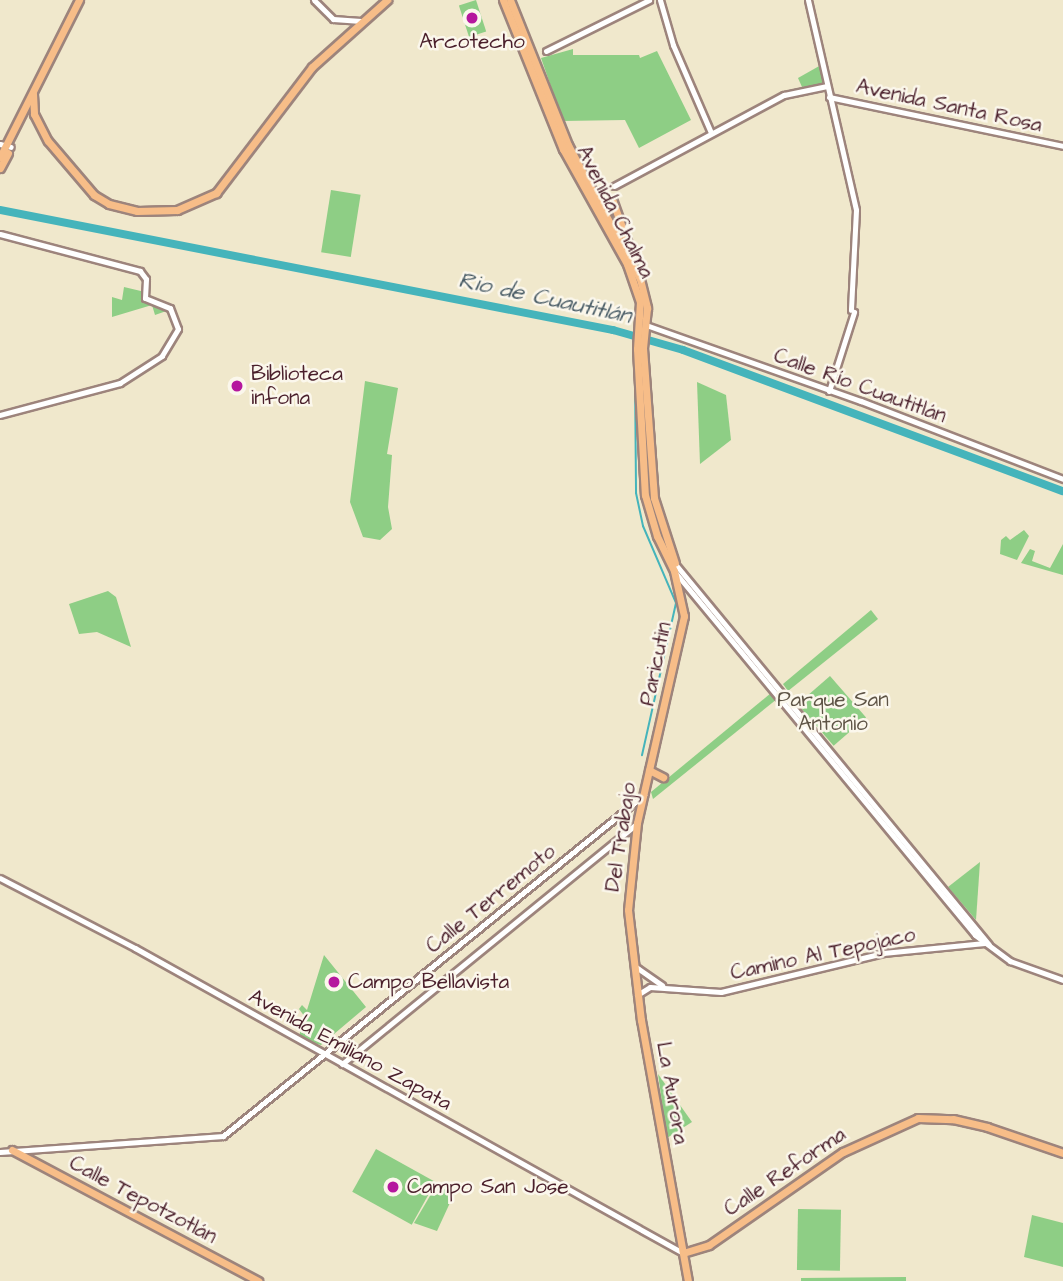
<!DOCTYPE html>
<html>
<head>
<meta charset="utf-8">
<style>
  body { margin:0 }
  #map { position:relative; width:1063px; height:1281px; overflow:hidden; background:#f0e8cc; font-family:"Architects Daughter",sans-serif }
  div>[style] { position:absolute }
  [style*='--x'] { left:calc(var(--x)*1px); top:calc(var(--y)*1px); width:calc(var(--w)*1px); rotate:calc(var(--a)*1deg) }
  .green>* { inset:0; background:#8ece85; transform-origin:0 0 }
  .stream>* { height:2px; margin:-1px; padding:0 1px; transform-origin:1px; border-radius:1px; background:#45b4bb }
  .river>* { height:8px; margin:-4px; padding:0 4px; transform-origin:4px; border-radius:4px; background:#45b4bb }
  .roads { filter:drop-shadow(2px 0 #9d847c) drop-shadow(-2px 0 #9d847c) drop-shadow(0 2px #9d847c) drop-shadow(0 -2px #9d847c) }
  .minor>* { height:5px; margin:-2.5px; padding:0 2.5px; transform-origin:2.5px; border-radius:2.5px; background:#fff }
  .major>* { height:7px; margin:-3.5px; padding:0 3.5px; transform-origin:3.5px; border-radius:3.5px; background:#f7bd88 }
  .dots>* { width:19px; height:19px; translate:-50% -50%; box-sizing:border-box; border:4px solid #fbf7ec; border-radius:50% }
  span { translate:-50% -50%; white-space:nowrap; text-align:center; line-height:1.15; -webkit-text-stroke:5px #fbf7ec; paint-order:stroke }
  .poi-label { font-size:21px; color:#4a1f2b }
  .left { translate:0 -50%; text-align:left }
  .street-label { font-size:21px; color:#4a1f2b }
  .park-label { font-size:21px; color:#5e5446 }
  .water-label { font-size:23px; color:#485b65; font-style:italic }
</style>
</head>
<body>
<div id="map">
  <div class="green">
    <i style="left:476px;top:0;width:33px;height:18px;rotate:72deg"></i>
    <i style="clip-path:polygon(573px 49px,573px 55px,639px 55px,640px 58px,657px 51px,691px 120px,639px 148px,625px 120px,563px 121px,541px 58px)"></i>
    <i style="clip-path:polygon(821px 65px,825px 84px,802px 87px,798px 78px)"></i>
    <i style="left:331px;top:190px;width:30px;height:63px;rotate:9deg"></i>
    <i style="clip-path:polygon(124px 287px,145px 292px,172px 309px,155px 315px,152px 305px,112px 317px,112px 297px,122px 300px)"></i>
    <i style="clip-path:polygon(365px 381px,398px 388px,387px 454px,392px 455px,388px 507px,392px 529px,380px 540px,363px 537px,350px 502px)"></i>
    <i style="clip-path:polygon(697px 382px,726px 395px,731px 440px,700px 464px)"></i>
    <i style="clip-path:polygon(1024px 530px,1029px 536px,1017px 560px,1000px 554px,1001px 540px,1006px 536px,1010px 540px)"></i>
    <i style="clip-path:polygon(1063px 544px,1063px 575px,1021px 563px,1030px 549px,1035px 551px,1032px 561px,1050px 568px)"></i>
    <i style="clip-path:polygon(108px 591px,116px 597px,131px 647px,97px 632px,79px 634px,69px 604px)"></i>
    <i style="clip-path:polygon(871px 610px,878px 619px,788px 691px,783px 684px)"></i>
    <i style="left:830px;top:676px;width:55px;height:43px;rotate:49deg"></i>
    <i style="clip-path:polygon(771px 693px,777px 699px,653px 799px,651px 792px)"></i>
    <i style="clip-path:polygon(980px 862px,976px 920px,948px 887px)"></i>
    <i style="clip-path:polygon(324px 955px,366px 1007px,321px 1045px,298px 1039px,305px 1017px,299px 1009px,302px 1005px,307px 1010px)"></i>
    <i style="clip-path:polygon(658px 1074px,692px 1122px,667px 1138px)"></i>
    <i style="left:376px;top:1149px;width:68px;height:49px;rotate:29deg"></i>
    <i style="clip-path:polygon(437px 1184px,454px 1194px,437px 1231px,414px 1223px)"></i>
    <i style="left:798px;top:1209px;width:43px;height:61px;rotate:1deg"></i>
    <i style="clip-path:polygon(1032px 1215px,1063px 1223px,1063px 1267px,1024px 1257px)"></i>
    <i style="clip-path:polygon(906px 1277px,906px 1281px,801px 1281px,801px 1278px)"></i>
  </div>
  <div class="stream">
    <i style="--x:633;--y:342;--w:6;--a:-81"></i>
    <i style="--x:635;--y:374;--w:119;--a:89.5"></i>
    <i style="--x:636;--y:493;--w:34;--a:78"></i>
    <i style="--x:643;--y:526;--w:84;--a:66.8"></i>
    <i style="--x:676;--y:603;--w:156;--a:102.6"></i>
  </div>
  <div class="river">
    <i style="--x:0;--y:210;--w:625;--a:11.08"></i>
    <i style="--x:613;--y:330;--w:73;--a:15.9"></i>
    <i style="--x:683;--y:350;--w:405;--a:20.4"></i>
  </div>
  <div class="roads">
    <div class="minor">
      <i style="--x:314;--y:0;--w:27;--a:45"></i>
      <i style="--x:333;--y:19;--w:28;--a:4"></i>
      <i style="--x:660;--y:0;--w:47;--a:73.9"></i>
      <i style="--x:673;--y:45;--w:96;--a:66.6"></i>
      <i style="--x:808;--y:0;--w:215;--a:77.1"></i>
      <i style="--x:856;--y:210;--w:100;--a:92.9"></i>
      <i style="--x:546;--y:51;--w:115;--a:-26.3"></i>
      <i style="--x:829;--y:97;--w:239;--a:11.8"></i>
      <i style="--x:0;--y:144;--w:11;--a:15"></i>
      <i style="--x:614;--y:186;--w:193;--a:-28.2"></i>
      <i style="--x:784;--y:95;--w:44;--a:-11.8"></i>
      <i style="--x:0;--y:234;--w:145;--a:14.8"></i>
      <i style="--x:140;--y:271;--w:10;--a:53"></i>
      <i style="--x:146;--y:279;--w:19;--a:93"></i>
      <i style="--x:145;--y:298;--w:27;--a:22"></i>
      <i style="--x:170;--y:308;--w:22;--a:69"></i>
      <i style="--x:178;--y:329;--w:31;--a:121"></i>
      <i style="--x:162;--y:356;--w:50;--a:147.3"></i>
      <i style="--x:120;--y:383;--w:124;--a:165.1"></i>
      <i style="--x:646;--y:325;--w:228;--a:19.5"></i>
      <i style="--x:861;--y:401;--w:217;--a:21.1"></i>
      <i style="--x:829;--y:391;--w:83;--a:-72.4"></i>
      <i style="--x:676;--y:565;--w:492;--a:50.5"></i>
      <i style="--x:674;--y:571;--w:472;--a:50.4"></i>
      <i style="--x:975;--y:935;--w:44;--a:36.6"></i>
      <i style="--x:1010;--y:961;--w:56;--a:19.7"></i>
      <i style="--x:0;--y:878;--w:152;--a:27.4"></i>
      <i style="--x:135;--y:948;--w:627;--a:29.1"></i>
      <i style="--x:636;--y:967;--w:32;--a:35"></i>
      <i style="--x:637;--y:995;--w:15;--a:-32"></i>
      <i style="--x:650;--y:987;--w:71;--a:4"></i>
      <i style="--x:721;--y:992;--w:167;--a:-13.5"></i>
      <i style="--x:883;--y:953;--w:102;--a:-5.6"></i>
      <i style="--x:342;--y:1064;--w:381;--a:-39.2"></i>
      <i style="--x:0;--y:1152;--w:224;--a:-4.1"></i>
      <i style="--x:223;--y:1136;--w:542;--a:-39.01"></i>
    </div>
    <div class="major">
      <i style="--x:503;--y:0;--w:161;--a:68.1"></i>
      <i style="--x:563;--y:149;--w:132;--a:60.9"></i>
      <i style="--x:627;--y:264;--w:40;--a:71.1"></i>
      <i style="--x:640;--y:302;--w:47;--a:93.7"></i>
      <i style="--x:637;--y:349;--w:146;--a:86.9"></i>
      <i style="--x:645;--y:495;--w:43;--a:73.7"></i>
      <i style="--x:657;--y:536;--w:39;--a:64"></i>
      <i style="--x:674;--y:571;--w:46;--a:77.5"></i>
      <i style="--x:684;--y:616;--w:212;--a:102.8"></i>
      <i style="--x:637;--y:823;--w:87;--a:95.9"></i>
      <i style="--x:628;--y:910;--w:111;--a:83.3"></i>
      <i style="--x:641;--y:1020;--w:265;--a:79.8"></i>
      <i style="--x:510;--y:0;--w:156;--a:68.2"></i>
      <i style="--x:568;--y:145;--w:152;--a:61.8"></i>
      <i style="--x:640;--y:279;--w:30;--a:76"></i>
      <i style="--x:647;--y:308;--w:40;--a:95.7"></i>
      <i style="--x:643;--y:348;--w:150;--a:85.8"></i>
      <i style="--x:654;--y:498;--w:68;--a:72.1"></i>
      <i style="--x:33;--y:94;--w:20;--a:87"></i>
      <i style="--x:34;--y:114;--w:30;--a:63"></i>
      <i style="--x:48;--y:141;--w:71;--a:49.6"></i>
      <i style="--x:94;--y:195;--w:17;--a:31"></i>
      <i style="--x:109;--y:204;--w:29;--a:14"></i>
      <i style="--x:137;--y:211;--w:40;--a:-1.4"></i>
      <i style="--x:177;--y:210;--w:43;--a:-23.6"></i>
      <i style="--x:216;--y:193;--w:158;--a:-52.7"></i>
      <i style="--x:312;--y:67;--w:101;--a:-41.8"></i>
      <i style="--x:0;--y:157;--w:176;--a:-63.3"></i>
      <i style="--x:0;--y:168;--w:17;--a:-62"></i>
      <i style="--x:599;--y:203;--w:14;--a:-4"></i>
      <i style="--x:613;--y:202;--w:59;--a:70.3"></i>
      <i style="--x:649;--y:770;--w:16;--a:27"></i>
      <i style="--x:12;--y:1150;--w:279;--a:28"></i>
      <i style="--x:683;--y:1253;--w:27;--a:-17"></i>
      <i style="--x:709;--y:1245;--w:163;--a:-34.8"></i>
      <i style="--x:843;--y:1152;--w:82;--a:-24.4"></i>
      <i style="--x:918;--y:1118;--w:35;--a:2"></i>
      <i style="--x:953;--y:1119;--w:35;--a:13"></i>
      <i style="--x:987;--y:1127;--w:80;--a:18.9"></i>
    </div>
  </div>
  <div class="dots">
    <i style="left:472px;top:18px;background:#b5179e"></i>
    <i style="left:237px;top:386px;background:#b5179e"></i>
    <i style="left:334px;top:982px;background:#b5179e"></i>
    <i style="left:393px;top:1187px;background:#b5179e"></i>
  </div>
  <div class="poi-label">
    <span style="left:472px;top:42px">Arcotecho</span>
    <span class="left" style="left:251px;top:386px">Biblioteca<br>infona</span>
    <span class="left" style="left:348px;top:982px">Campo Bellavista</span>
    <span class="left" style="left:407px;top:1187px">Campo San Jose</span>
  </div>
  <div class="street-label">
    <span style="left:949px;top:106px;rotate:12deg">Avenida Santa Rosa</span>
    <span style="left:615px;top:212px;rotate:63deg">Avenida Chalma</span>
    <span style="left:860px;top:386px;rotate:20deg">Calle Río Cuautitlán</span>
    <span style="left:656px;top:664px;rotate:-78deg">Paricutin</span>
    <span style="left:621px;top:837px;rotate:-81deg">Del Trabajo</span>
    <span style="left:491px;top:899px;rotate:-39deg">Calle Terremoto</span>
    <span style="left:823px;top:954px;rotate:-12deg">Camino Al Tepojaco</span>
    <span style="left:350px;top:1050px;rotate:29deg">Avenida Emiliano Zapata</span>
    <span style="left:672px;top:1093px;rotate:80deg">La Aurora</span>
    <span style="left:785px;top:1172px;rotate:-34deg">Calle Reforma</span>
    <span style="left:143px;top:1200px;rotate:28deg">Calle Tepotzotlán</span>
  </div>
  <div class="park-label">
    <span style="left:833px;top:712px">Parque San<br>Antonio</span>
  </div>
  <div class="water-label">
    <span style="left:545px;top:298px;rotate:12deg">Rio de Cuautitlán</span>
  </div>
</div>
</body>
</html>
